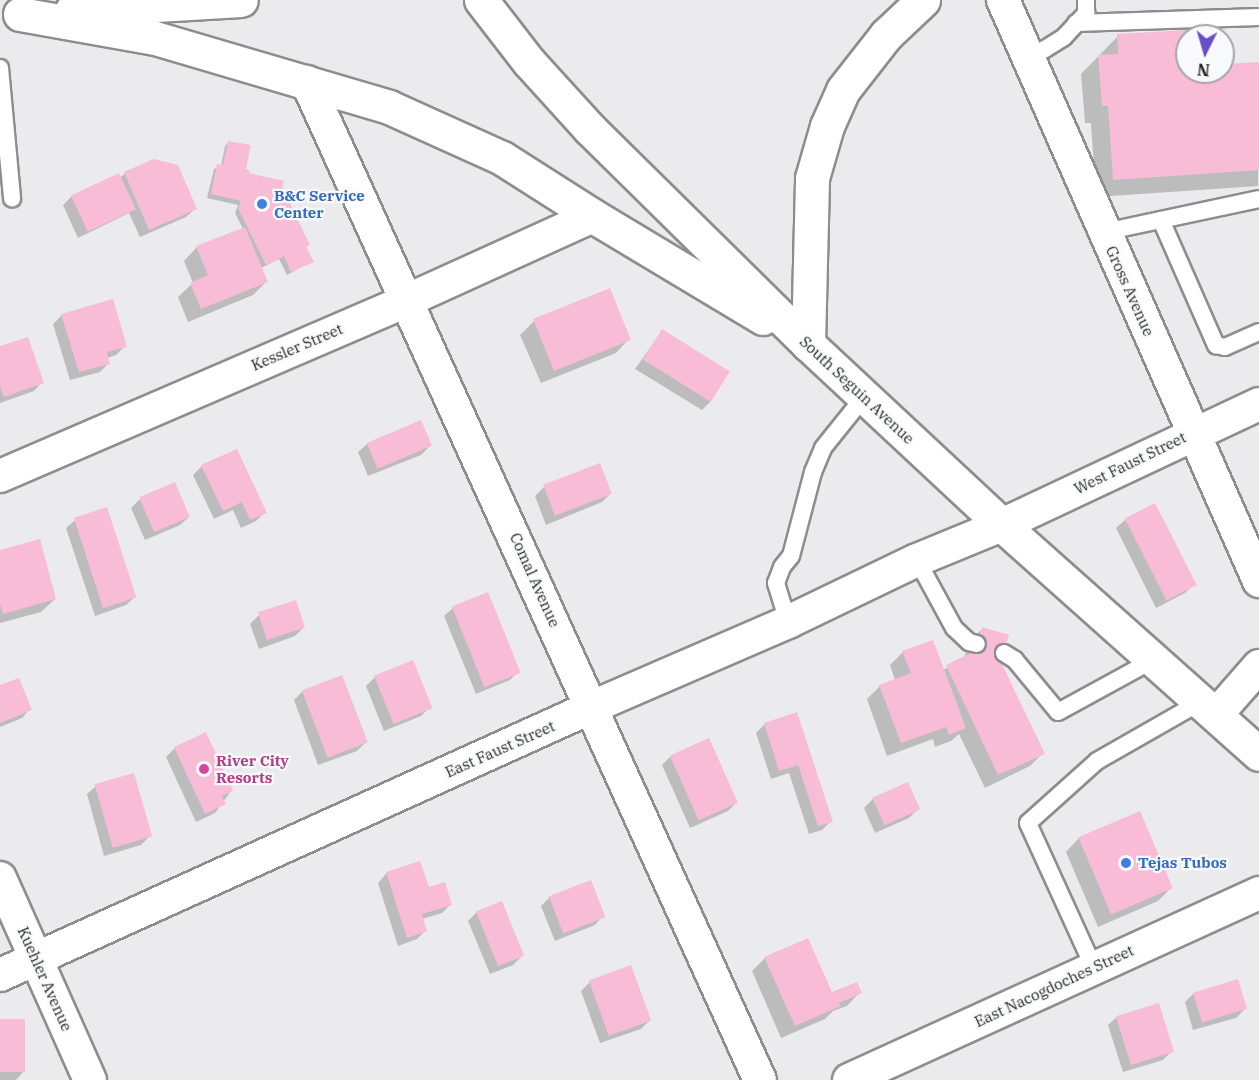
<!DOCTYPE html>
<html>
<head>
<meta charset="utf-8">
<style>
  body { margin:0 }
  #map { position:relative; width:1259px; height:1080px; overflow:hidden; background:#ebebed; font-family:"IBM Plex Serif",serif }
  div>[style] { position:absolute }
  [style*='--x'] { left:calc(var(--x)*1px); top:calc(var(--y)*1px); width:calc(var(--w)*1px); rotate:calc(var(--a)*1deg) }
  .shadow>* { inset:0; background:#0003 }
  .building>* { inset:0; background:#f8bcd6; transform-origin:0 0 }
  .roads { filter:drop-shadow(2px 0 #8d8d8f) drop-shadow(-2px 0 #8d8d8f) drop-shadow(0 2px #8d8d8f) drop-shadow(0 -2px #8d8d8f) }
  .service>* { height:16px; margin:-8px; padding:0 8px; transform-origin:8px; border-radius:8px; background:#fff }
  .minor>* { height:32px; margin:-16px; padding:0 16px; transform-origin:16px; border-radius:16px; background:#fff }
  .secondary>* { height:33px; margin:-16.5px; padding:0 16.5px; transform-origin:16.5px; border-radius:16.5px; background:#fff }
  .dots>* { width:16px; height:16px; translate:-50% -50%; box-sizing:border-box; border:3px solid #f8f9fa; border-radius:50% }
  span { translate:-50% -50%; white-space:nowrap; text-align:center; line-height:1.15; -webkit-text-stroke:4.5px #f8f9fa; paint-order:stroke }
  .shop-label { font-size:15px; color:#366cbe; font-weight:700 }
  .left { translate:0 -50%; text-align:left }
  .street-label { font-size:15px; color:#262727 }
  .hotel-label { font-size:15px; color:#b23c85; font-weight:700 }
  .north { position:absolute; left:1175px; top:24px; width:60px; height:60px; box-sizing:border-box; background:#f8f9fa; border:2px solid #a4a5a6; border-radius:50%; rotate:185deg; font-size:16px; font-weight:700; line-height:24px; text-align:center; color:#262727 }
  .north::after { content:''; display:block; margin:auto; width:21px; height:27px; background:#684fc8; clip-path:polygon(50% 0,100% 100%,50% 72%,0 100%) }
</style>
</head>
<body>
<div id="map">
  <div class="shadow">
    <i style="clip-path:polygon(1118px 36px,1187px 53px,1187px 72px,1223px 72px,1223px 66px,1259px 64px,1258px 186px,1096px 197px,1091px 123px,1085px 123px,1081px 74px)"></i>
    <i style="clip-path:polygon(229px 142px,247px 174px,281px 187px,312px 261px,287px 275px,279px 259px,261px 268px,266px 282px,253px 295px,188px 322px,178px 297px,193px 283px,184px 261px,197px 247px,243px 229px,235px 213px,238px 205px,207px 198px,214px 169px,221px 166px,225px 146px)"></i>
    <i style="clip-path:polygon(125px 173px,195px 209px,186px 217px,140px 237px,129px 213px,78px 238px,63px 205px,72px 196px,120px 178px)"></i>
    <i style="clip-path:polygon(62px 315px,125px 346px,116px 355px,107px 358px,109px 363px,100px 372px,70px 380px,53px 324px)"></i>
    <i style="clip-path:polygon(534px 321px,629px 339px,616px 353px,541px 383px,520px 335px)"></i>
    <i style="clip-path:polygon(662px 331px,711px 401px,702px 410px,635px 369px)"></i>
    <i style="clip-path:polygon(0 348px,42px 382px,34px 391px,0 403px)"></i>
    <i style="clip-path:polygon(367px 444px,430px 446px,421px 455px,368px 476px,358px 452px)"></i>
    <i style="clip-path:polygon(599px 465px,611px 493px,602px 502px,546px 525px,535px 496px,543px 488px)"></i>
    <i style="clip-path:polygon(202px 466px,265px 512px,256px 521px,241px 528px,233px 510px,214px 519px,193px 475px)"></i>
    <i style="clip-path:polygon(140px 499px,189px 517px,180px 525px,145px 540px,131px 508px)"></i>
    <i style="clip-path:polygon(75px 520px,135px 597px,126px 605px,95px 616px,66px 528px)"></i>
    <i style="clip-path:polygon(1125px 520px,1194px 584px,1185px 593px,1156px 608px,1116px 528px)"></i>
    <i style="clip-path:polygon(0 551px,55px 599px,41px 612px,0 623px)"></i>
    <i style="clip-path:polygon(453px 608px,519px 671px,510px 680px,476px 694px,444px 616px)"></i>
    <i style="clip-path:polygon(259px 615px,304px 627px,295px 636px,259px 649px,250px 624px)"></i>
    <i style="clip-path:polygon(982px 629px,1043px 753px,1030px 766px,985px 788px,959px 734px,951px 741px,935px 747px,933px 739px,887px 756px,867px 699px,880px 686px,895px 680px,890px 665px,903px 652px,943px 670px,964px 658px,969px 642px)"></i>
    <i style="clip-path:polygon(375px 677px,430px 707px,421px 716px,384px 731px,366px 686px)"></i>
    <i style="clip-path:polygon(0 687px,30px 709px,22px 718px,0 727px)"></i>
    <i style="clip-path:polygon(303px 691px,366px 742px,357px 751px,318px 765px,294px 700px)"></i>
    <i style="clip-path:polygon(796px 714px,831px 821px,822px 830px,809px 834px,789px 773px,771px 779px,756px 733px,765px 724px)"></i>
    <i style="clip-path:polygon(709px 740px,737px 802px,728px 811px,690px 828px,662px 765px,670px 757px)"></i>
    <i style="clip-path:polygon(175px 748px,231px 791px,215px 813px,196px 822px,166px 757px)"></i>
    <i style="clip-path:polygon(907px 784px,918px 809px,909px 818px,875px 833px,864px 808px,873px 799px)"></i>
    <i style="clip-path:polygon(96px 786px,150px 836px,141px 845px,104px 856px,87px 794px)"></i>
    <i style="clip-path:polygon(1079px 838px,1171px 888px,1158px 901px,1098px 927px,1066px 852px)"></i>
    <i style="clip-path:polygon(419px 863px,428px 889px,451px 904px,442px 913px,422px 919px,425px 931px,417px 939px,398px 946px,378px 883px,386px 874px)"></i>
    <i style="clip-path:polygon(550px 897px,603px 916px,595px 925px,555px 941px,541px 906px)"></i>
    <i style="clip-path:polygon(477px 912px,522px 956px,513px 965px,490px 974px,468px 921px)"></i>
    <i style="clip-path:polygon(765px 958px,832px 994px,860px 992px,847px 1006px,833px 1011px,825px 1019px,781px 1038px,752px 971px)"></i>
    <i style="clip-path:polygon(590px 982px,650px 1020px,641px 1029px,600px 1043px,581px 991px)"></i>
    <i style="clip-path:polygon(1194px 993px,1245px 1009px,1236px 1018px,1193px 1030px,1185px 1002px)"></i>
    <i style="clip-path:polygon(1117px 1017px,1172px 1051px,1163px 1060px,1123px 1072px,1108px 1025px)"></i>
    <i style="clip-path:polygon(0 1021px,24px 1071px,16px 1080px,0 1080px)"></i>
  </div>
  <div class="building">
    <i style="clip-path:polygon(1186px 30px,1187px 72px,1223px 72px,1223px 64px,1259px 62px,1259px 170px,1113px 180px,1108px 106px,1102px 106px,1098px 55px,1118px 54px,1117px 34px)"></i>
    <i style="clip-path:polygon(228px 141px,251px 145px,246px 169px,249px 170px,249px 173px,284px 181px,282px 187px,310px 245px,306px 247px,314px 262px,291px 272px,284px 256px,266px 265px,238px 208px,241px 201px,211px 194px,217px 164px,223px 165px)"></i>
    <i style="clip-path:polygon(154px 159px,178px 165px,197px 209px,149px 230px,124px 172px)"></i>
    <i style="left:119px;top:173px;width:40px;height:53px;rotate:65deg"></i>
    <i style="clip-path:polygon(245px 227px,268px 282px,201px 309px,190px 283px,208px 275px,196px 246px)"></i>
    <i style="left:610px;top:288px;width:56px;height:83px;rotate:68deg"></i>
    <i style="clip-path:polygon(113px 299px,127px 347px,107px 352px,110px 364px,79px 372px,61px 314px)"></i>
    <i style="left:662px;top:329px;width:80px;height:36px;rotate:32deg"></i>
    <i style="clip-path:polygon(28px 337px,44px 383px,4px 397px,0 387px,0 346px)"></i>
    <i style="left:421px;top:420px;width:28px;height:59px;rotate:67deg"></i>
    <i style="clip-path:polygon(237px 449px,267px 513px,250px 520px,242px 502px,223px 511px,201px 465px)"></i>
    <i style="left:600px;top:463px;width:33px;height:61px;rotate:69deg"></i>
    <i style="left:175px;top:482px;width:38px;height:39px;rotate:67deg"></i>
    <i style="left:1155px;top:503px;width:92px;height:34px;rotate:63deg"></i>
    <i style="left:107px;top:507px;width:95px;height:35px;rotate:72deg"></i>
    <i style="clip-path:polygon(40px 539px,56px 599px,3px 614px,0 604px,0 550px)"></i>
    <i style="left:488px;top:592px;width:87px;height:39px;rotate:68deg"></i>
    <i style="left:296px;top:600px;width:29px;height:40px;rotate:72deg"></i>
    <i style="clip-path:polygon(982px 627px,1009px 635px,1001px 662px,1045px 754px,998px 775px,946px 665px,975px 651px)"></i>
    <i style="clip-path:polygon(933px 640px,966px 728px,949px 735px,946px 727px,901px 743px,879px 685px,911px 673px,902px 651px)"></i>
    <i style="left:413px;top:660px;width:52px;height:42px;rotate:68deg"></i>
    <i style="left:342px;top:675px;width:72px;height:43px;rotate:69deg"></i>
    <i style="clip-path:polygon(19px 678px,32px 710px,0 723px,0 685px)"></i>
    <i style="clip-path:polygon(797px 712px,833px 822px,818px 826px,798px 765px,779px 771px,764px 723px)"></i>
    <i style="clip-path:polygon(206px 732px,233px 791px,222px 796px,226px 804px,205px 814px,174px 747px)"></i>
    <i style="left:709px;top:738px;width:71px;height:43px;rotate:66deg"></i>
    <i style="left:134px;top:773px;width:66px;height:41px;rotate:74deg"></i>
    <i style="left:908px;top:782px;width:30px;height:39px;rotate:66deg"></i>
    <i style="left:1140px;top:811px;width:84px;height:67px;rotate:67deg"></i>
    <i style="clip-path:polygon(420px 861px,429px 887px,445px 882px,452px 905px,422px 914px,427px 931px,407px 938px,386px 872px)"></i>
    <i style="left:591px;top:880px;width:40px;height:45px;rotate:69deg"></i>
    <i style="left:502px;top:901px;width:59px;height:28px;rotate:68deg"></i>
    <i style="clip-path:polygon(808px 938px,832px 992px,857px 982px,862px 993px,839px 1003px,841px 1006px,795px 1026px,764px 957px)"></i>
    <i style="left:631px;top:965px;width:59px;height:45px;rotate:70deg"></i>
    <i style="left:1238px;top:979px;width:31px;height:47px;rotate:73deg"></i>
    <i style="left:1159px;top:1003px;width:51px;height:45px;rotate:73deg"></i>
    <i style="left:0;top:1019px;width:25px;height:53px"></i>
  </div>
  <div class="roads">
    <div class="service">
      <i style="--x:1076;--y:23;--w:183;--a:-1.9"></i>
      <i style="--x:1027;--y:56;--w:19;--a:-21"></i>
      <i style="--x:1045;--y:49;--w:22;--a:-32"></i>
      <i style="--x:1064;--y:37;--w:33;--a:-47"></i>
      <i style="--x:1086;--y:13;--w:13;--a:-90"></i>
      <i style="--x:0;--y:68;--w:131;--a:84.7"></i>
      <i style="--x:1161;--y:220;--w:137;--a:66.3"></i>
      <i style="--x:1216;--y:345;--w:9;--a:13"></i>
      <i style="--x:1225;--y:347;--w:37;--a:-24"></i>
      <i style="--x:1104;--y:232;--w:158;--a:-12"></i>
      <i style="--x:917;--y:560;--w:77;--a:61.4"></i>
      <i style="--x:954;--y:628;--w:21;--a:43"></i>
      <i style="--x:969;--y:642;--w:8;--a:14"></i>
      <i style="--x:788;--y:622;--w:41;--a:-107.1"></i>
      <i style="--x:776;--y:583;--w:17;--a:-69"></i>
      <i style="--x:782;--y:567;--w:14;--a:-51"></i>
      <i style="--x:791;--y:556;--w:87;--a:-75.3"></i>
      <i style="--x:813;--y:472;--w:26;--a:-67"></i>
      <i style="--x:823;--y:448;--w:65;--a:-51.2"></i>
      <i style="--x:1004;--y:653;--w:13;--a:32"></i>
      <i style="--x:1015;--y:660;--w:67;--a:50.4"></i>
      <i style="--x:1058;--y:712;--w:111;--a:-28.7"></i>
      <i style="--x:1094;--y:968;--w:159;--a:-114.5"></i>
      <i style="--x:1028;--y:823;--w:93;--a:-41.9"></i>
      <i style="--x:1097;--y:761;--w:121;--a:-29.7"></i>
    </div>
    <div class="minor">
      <i style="--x:1003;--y:0;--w:635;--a:66.22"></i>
      <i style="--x:307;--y:82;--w:1096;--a:65.59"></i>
      <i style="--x:0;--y:476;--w:444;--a:-23.3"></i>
      <i style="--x:408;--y:300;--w:203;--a:-24.4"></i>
      <i style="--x:1217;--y:714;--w:64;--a:-48.8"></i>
      <i style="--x:0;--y:878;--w:221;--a:66"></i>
      <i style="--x:0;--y:975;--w:650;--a:-24.36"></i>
      <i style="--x:592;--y:707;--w:214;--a:-23.4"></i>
      <i style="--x:788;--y:622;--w:143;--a:-25.7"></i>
      <i style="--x:917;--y:560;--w:92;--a:-22.4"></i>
      <i style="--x:1002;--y:525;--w:284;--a:-25.2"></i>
      <i style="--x:849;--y:1080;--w:451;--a:-24.5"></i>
    </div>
    <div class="secondary">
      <i style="--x:481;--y:0;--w:78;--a:52.3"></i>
      <i style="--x:529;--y:62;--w:91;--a:47.7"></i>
      <i style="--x:590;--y:129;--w:306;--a:44.6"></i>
      <i style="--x:808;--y:344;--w:265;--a:43"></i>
      <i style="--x:1002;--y:525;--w:344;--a:41.7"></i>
      <i style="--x:72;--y:10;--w:169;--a:-3.4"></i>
      <i style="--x:20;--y:14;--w:137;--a:10.1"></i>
      <i style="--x:155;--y:38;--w:244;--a:16.4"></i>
      <i style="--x:389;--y:107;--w:124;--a:24.3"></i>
      <i style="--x:502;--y:158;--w:108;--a:32.5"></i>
      <i style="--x:593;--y:216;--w:198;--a:31"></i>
      <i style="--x:808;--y:344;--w:166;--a:-88.6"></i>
      <i style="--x:812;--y:178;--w:54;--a:-73.9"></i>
      <i style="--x:827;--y:126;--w:39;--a:-66"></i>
      <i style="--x:843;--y:90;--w:70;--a:-52"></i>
      <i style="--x:886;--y:35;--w:51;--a:-43.4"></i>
    </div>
  </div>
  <div class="dots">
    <i style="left:262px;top:204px;background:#3f7fe0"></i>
    <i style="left:204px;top:769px;background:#d1479c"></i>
    <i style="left:1126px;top:863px;background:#3f7fe0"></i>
  </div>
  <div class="shop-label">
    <span class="left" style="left:274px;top:204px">B&amp;C Service<br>Center</span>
    <span class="left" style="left:1138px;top:863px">Tejas Tubos</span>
  </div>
  <div class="street-label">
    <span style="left:1130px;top:291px;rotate:66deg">Gross Avenue</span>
    <span style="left:297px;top:347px;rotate:-23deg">Kessler Street</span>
    <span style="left:857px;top:390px;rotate:43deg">South Seguin Avenue</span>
    <span style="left:1130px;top:463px;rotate:-26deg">West Faust Street</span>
    <span style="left:535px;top:580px;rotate:66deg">Comal Avenue</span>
    <span style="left:500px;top:749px;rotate:-24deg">East Faust Street</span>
    <span style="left:45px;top:979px;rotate:66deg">Kuehler Avenue</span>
    <span style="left:1054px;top:986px;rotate:-25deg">East Nacogdoches Street</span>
  </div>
  <div class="hotel-label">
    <span class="left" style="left:216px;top:769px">River City<br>Resorts</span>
  </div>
  <div class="north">N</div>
</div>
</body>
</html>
